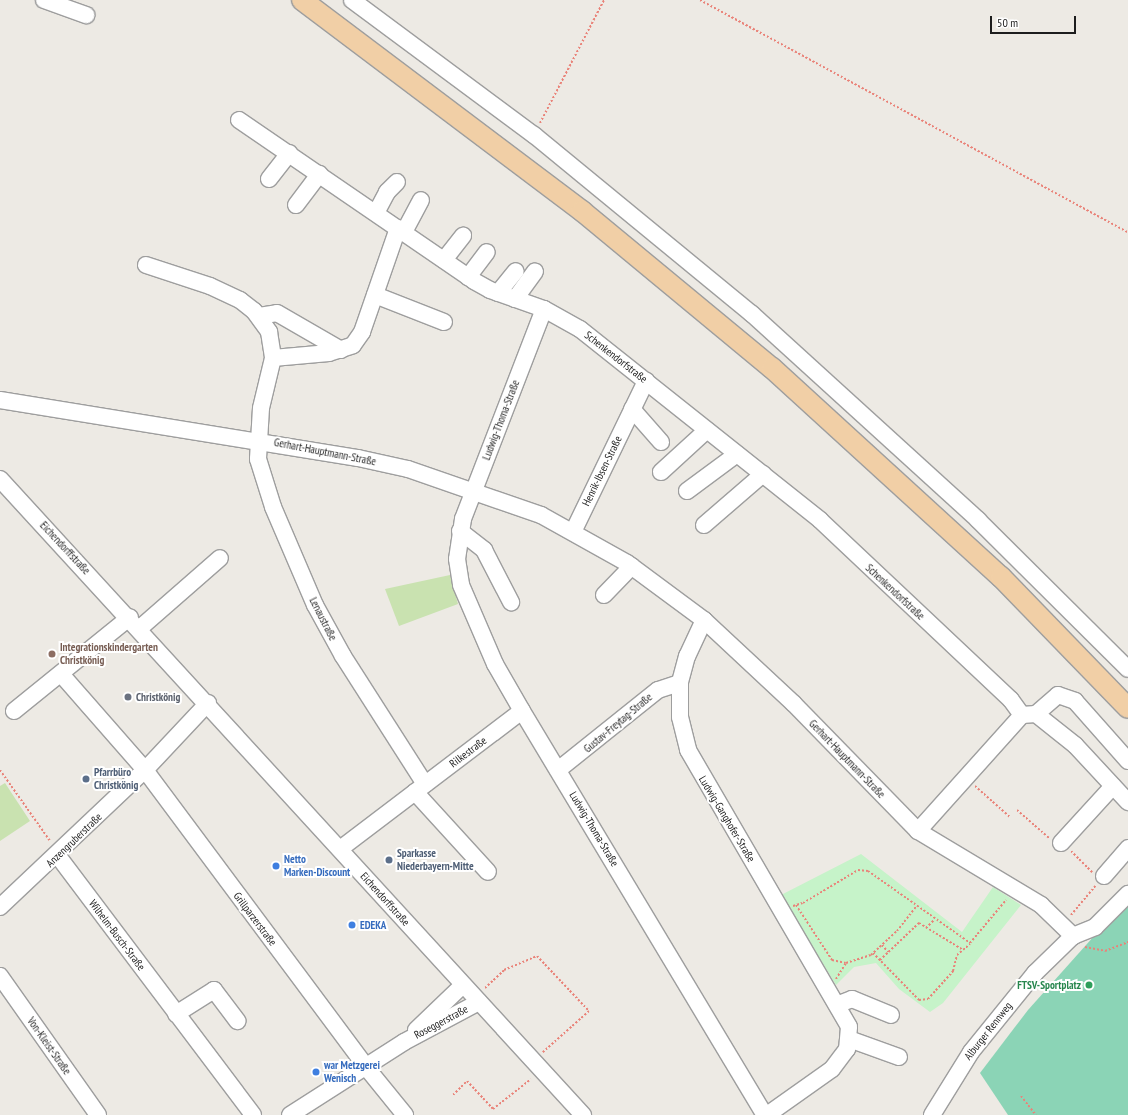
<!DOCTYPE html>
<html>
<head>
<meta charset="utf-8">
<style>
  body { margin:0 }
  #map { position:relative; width:1128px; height:1115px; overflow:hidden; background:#edeae4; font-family:"PT Sans Narrow",sans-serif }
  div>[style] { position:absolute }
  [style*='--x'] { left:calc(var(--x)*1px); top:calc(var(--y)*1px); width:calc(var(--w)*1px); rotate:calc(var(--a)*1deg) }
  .grass>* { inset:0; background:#c9e2b0 }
  .park>* { inset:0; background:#c6f3c9 }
  .pitch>* { inset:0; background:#8bd4b6 }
  .path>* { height:2px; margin-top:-1px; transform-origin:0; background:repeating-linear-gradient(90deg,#e98379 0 2px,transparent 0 4px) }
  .roads { filter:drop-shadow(1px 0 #9e9e9e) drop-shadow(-1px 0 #9e9e9e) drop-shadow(0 1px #9e9e9e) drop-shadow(0 -1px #9e9e9e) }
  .minor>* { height:16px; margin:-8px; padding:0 8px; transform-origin:8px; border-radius:8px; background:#fff }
  .major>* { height:20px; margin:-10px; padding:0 10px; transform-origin:10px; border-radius:10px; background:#f1cfa6 }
  .dots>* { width:11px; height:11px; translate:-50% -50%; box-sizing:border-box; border:2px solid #fff; border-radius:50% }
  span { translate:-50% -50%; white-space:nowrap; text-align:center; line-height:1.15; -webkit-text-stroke:4px #fff; paint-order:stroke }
  .street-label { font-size:11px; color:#1d1d1d }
  .education-label { font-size:11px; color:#785e54; font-weight:700 }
  .left { translate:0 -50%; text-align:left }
  .worship-label { font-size:11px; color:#5b616d; font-weight:700 }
  .service-label { font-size:11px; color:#4e5e75; font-weight:700 }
  .shop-label { font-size:11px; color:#366cbe; font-weight:700 }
  .leisure-label { font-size:11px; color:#27864d; font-weight:700 }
  .right { translate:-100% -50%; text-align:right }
  .scale { position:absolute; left:990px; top:16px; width:86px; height:18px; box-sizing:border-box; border:2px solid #1d1d1d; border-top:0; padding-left:5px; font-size:12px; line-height:14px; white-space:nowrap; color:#1d1d1d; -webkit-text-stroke:3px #fff; paint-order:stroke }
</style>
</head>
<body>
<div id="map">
  <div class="grass">
    <i style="clip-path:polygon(450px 575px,458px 604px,399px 626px,385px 589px)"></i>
    <i style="clip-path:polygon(5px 783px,30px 821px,0 841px,0 786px)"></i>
  </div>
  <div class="park">
    <i style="clip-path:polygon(861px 854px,962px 932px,993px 887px,1021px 905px,943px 1003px,930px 1012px,899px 989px,876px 963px,854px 967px,836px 985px,781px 895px)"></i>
  </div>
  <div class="pitch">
    <i style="clip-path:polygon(1128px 898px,1128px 1115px,1008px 1115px,980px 1073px,1028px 1010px)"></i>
  </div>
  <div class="path">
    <i style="--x:700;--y:0;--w:487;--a:28.5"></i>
    <i style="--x:540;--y:123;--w:139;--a:-62.5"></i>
    <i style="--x:0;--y:770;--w:87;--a:54.8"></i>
    <i style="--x:975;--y:786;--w:47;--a:41.5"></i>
    <i style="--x:1017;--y:810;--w:43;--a:41.2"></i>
    <i style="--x:1071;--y:851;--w:30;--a:45"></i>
    <i style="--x:796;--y:905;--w:66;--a:56.8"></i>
    <i style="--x:832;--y:960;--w:14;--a:12"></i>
    <i style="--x:846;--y:963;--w:26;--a:-18"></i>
    <i style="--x:871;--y:955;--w:35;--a:-43"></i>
    <i style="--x:897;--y:931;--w:31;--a:-52"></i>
    <i style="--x:793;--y:906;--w:10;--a:-17"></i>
    <i style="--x:803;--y:903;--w:64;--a:-31"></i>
    <i style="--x:858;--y:870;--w:10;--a:6"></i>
    <i style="--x:868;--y:871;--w:125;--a:35.2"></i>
    <i style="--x:970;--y:943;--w:56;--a:-50.1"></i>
    <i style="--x:1071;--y:915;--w:38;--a:-50"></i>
    <i style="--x:926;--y:928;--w:11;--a:-45"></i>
    <i style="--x:882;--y:945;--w:9;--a:49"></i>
    <i style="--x:1085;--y:947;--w:20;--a:11"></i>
    <i style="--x:1105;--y:951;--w:25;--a:-21"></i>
    <i style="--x:873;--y:953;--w:66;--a:45.6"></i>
    <i style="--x:919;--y:1000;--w:9;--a:-6"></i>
    <i style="--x:928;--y:999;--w:38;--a:-48"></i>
    <i style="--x:953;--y:971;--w:16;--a:-76"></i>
    <i style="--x:957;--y:955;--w:17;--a:-40"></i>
    <i style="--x:880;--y:960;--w:54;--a:-43.5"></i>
    <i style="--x:919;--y:923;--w:52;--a:31.5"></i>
    <i style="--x:836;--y:979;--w:19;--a:-58"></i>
    <i style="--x:485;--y:988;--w:26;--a:-43"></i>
    <i style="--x:504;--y:970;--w:36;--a:-23"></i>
    <i style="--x:537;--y:956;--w:76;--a:46.6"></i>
    <i style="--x:589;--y:1011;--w:62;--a:138.3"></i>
    <i style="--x:453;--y:1095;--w:20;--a:-45"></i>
    <i style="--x:467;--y:1081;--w:38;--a:47"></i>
    <i style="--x:493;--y:1109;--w:48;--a:-38.3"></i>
    <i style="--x:1021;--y:1096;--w:24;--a:52"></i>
  </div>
  <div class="roads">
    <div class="minor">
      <i style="--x:44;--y:0;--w:45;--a:19.7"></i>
      <i style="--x:352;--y:0;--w:227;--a:36.6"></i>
      <i style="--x:534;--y:135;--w:282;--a:39.4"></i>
      <i style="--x:752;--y:314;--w:306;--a:42.3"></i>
      <i style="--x:978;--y:520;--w:211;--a:44.8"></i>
      <i style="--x:239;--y:120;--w:285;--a:34.4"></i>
      <i style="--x:474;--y:281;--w:18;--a:29"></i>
      <i style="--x:490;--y:290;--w:57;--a:19.4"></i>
      <i style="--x:544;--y:309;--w:41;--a:29.1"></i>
      <i style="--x:580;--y:329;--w:307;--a:38.5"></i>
      <i style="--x:820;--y:520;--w:262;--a:43.3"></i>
      <i style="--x:1011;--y:700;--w:19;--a:54"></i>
      <i style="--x:1022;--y:715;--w:156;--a:131.9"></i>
      <i style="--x:269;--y:179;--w:33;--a:-52"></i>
      <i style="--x:296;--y:205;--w:39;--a:-53"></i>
      <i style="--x:376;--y:213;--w:24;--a:-62"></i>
      <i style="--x:387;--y:192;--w:14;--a:-45"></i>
      <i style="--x:404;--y:232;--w:36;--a:-62"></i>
      <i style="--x:444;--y:260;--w:31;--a:-52"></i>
      <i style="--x:146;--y:265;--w:67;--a:18.2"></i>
      <i style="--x:210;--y:286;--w:33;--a:25"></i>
      <i style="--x:240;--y:300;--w:18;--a:38"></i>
      <i style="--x:254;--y:311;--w:26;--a:54"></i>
      <i style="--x:269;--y:332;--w:26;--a:81"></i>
      <i style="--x:273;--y:358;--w:51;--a:103.5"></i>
      <i style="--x:261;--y:408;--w:51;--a:93.4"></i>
      <i style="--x:258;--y:459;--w:50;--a:72.6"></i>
      <i style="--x:273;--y:507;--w:107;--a:66.8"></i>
      <i style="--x:315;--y:605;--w:58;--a:61.2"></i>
      <i style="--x:343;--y:656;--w:152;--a:57.4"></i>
      <i style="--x:468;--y:277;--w:31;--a:-53"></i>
      <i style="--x:498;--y:293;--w:28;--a:-51"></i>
      <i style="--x:375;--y:295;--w:74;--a:21.4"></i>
      <i style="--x:515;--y:299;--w:34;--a:-54"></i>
      <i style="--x:544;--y:309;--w:225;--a:111.1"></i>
      <i style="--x:463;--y:519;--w:40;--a:98.5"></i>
      <i style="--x:457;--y:559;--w:26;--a:81"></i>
      <i style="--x:461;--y:585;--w:86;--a:66.7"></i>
      <i style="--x:495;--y:664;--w:54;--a:60.1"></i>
      <i style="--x:522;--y:711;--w:471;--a:59"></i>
      <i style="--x:259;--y:316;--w:18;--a:-9"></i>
      <i style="--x:277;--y:313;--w:74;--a:30"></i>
      <i style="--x:273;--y:358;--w:56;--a:-5.1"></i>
      <i style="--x:329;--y:353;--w:25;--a:-18"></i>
      <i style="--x:353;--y:345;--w:16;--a:-55"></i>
      <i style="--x:362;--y:332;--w:110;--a:-70.9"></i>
      <i style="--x:0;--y:400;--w:363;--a:9.2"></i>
      <i style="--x:358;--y:458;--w:51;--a:12.4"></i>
      <i style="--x:408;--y:469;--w:141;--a:19.1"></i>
      <i style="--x:541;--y:515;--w:98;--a:29.2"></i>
      <i style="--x:627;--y:563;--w:96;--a:36.5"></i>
      <i style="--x:704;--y:620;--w:123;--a:43"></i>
      <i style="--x:794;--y:704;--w:177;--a:45.7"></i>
      <i style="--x:918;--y:831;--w:144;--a:31"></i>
      <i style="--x:1041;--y:905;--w:45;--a:44.1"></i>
      <i style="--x:632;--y:409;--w:44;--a:48.7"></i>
      <i style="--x:661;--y:472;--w:62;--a:-42.4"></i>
      <i style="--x:0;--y:479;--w:863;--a:47.49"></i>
      <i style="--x:687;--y:491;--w:62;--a:-36.5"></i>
      <i style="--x:704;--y:525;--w:78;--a:-40.8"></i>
      <i style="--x:460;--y:531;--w:31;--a:38"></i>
      <i style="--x:484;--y:550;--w:59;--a:62.6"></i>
      <i style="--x:573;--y:532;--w:168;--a:-64.2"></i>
      <i style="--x:604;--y:595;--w:40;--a:-46"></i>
      <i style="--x:704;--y:620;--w:40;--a:115"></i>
      <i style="--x:687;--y:656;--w:28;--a:105"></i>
      <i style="--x:680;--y:683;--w:34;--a:90"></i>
      <i style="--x:680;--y:717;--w:34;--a:76"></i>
      <i style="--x:688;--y:750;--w:320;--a:59.8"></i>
      <i style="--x:849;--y:1027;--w:22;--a:95"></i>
      <i style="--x:847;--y:1049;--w:25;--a:127"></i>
      <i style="--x:832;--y:1069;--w:80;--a:144.7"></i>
      <i style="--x:140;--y:628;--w:106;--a:-41.2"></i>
      <i style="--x:61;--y:674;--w:128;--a:48.8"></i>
      <i style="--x:145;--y:770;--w:370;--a:53.3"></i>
      <i style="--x:366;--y:1067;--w:62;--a:50.9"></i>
      <i style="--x:14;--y:711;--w:149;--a:-39"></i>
      <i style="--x:1036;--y:714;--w:50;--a:38.5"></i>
      <i style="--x:1075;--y:745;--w:78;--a:47.1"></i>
      <i style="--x:1022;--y:715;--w:14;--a:-4"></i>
      <i style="--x:1036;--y:714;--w:29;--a:-41"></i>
      <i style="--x:1058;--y:695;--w:18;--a:19"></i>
      <i style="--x:1075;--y:701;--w:80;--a:48.5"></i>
      <i style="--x:558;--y:770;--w:128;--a:-38.7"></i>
      <i style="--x:658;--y:690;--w:23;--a:-18"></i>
      <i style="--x:415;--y:792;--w:108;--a:47.6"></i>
      <i style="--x:1061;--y:843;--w:77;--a:-47.6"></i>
      <i style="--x:340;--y:849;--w:228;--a:-37.2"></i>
      <i style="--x:58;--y:856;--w:324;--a:53"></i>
      <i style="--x:1104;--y:876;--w:37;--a:-49"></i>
      <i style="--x:0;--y:907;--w:199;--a:-43.4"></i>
      <i style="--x:145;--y:770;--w:92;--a:-46.8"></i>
      <i style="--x:0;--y:976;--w:170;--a:54.8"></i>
      <i style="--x:839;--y:1004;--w:14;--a:-21"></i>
      <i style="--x:852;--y:999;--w:42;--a:22.3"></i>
      <i style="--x:176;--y:1014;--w:45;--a:-32.3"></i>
      <i style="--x:214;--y:990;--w:39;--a:53"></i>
      <i style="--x:416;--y:1030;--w:65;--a:-43.8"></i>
      <i style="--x:849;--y:1039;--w:53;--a:19.8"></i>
      <i style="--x:290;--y:1115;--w:135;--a:-32.6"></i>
      <i style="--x:404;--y:1042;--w:85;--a:-28.1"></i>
      <i style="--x:932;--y:1115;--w:74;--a:-58.2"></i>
      <i style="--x:971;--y:1052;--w:102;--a:-51"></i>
      <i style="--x:1035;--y:973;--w:53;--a:-44.2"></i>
      <i style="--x:1073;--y:936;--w:24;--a:-22"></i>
      <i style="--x:1095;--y:927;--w:47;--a:-45"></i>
    </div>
    <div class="major">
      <i style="--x:302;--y:0;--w:351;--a:37"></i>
      <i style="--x:582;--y:211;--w:246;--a:39.6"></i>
      <i style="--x:772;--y:368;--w:310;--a:42.4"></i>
      <i style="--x:1001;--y:577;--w:182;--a:45.9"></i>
    </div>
  </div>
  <div class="dots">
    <i style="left:52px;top:654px;background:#8d6e63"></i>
    <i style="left:128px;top:697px;background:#6b7280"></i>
    <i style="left:86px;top:779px;background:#5c6f8a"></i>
    <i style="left:389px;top:860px;background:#5c6f8a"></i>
    <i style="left:276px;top:866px;background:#3f7fe0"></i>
    <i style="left:352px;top:925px;background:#3f7fe0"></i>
    <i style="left:1089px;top:985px;background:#2e9e5b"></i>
    <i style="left:316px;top:1072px;background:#3f7fe0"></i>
  </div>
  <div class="street-label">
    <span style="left:616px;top:357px;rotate:38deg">Schenkendorfstraße</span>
    <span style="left:501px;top:420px;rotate:-69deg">Ludwig-Thoma-Straße</span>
    <span style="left:325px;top:452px;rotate:11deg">Gerhart-Hauptmann-Straße</span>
    <span style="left:602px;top:471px;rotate:-64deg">Henrik-Ibsen-Straße</span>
    <span style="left:65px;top:548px;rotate:47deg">Eichendorffstraße</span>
    <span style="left:895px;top:592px;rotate:43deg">Schenkendorfstraße</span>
    <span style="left:323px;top:619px;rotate:63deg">Lenaustraße</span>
    <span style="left:618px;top:723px;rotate:-40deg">Gustav-Freytag-Straße</span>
    <span style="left:468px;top:752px;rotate:-37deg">Rilkestraße</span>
    <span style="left:847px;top:759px;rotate:46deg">Gerhart-Hauptmann-Straße</span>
    <span style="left:727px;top:819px;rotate:59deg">Ludwig-Ganghofer-Straße</span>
    <span style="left:594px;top:829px;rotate:59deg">Ludwig-Thoma-Straße</span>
    <span style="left:74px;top:840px;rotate:-44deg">Anzengruberstraße</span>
    <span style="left:385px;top:899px;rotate:48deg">Eichendorffstraße</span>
    <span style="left:255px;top:919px;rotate:53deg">Grillparzerstraße</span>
    <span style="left:117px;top:935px;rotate:53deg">Wilhelm-Busch-Straße</span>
    <span style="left:441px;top:1022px;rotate:-28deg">Roseggerstraße</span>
    <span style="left:988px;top:1031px;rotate:-52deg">Alburger Rennweg</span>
    <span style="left:49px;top:1046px;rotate:55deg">Von-Kleist-Straße</span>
  </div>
  <div class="education-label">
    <span class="left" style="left:60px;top:654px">Integrationskindergarten<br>Christkönig</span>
  </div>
  <div class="worship-label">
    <span class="left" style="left:136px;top:697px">Christkönig</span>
  </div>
  <div class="service-label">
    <span class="left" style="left:94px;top:779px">Pfarrbüro<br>Christkönig</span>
    <span class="left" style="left:397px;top:860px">Sparkasse<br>Niederbayern-Mitte</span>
  </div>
  <div class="shop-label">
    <span class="left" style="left:284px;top:866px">Netto<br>Marken-Discount</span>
    <span class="left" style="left:360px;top:925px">EDEKA</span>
    <span class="left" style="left:324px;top:1072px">war Metzgerei<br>Wenisch</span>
  </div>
  <div class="leisure-label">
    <span class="right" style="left:1081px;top:985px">FTSV-Sportplatz</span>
  </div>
  <div class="scale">50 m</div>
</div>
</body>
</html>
